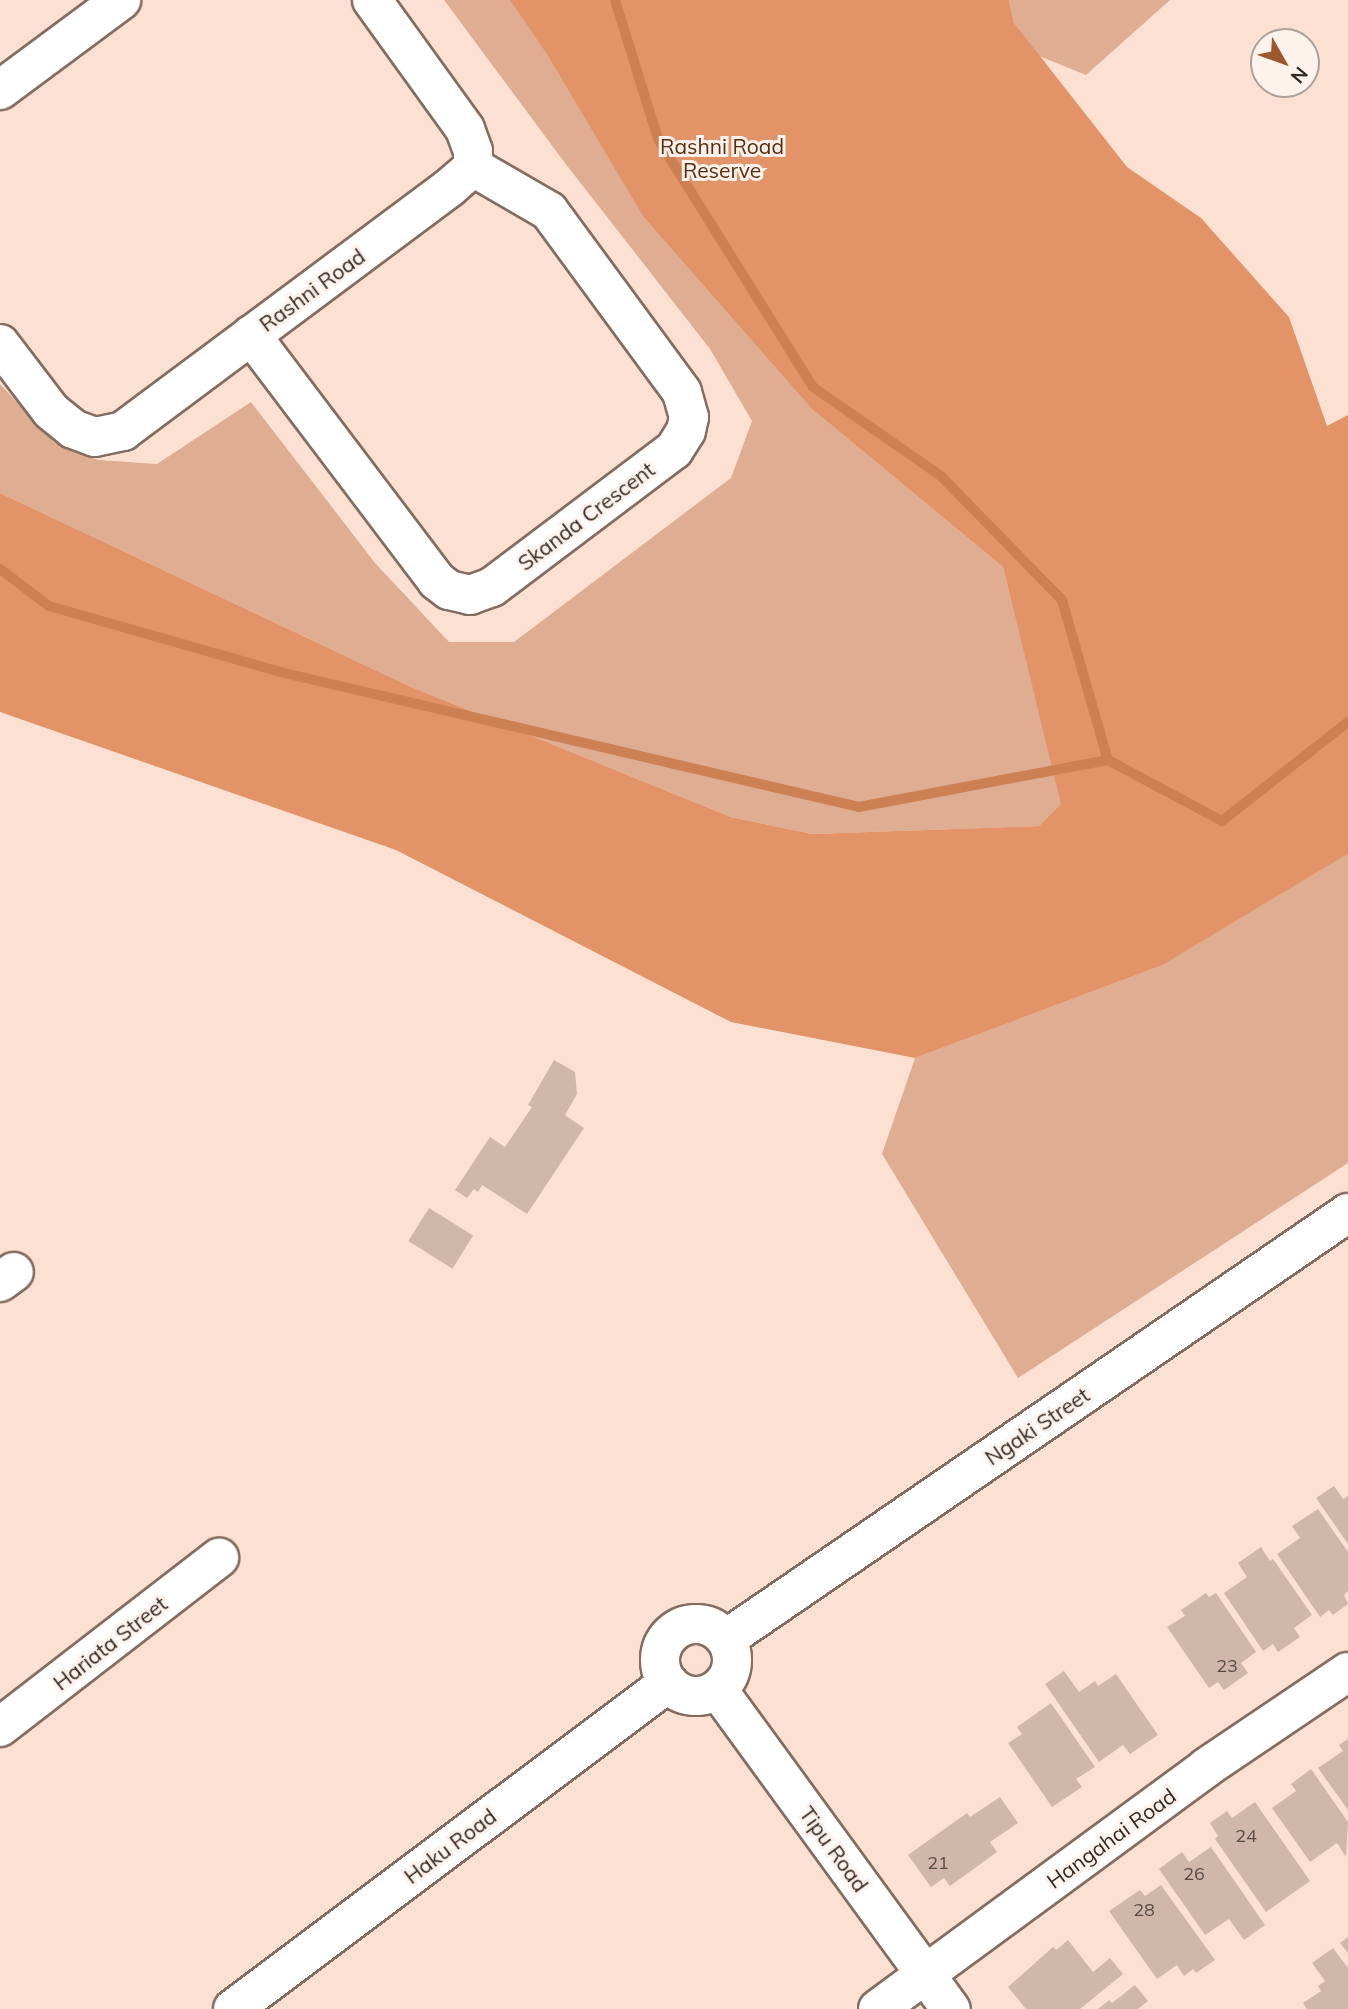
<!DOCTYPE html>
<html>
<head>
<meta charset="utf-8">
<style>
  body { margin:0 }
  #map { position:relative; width:1348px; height:2009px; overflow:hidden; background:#fce1d3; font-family:Mulish,sans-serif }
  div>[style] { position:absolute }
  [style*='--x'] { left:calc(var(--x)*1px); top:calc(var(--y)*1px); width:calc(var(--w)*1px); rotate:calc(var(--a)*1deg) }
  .green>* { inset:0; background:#dead92 }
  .forest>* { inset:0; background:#e29468 }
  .stream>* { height:10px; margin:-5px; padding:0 5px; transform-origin:5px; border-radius:5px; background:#cc8054 }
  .building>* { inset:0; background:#d0b7a9; transform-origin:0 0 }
  .roads { filter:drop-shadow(2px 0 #846d60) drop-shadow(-2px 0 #846d60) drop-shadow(0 2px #846d60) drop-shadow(0 -2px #846d60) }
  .minor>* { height:38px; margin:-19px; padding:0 19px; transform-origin:19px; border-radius:19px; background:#fff }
  .minor>.ring { margin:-19px; padding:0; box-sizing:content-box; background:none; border:38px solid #fff; border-radius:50% }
  span { translate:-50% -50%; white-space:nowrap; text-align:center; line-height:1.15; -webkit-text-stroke:6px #fdf2ec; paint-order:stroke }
  .number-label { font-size:18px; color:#594b44 }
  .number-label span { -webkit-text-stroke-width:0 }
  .park-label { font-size:21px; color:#5d2b09 }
  .street-label { font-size:21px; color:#312722 }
  .north { position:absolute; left:1250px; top:28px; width:70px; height:70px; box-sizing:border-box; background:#fdf2ec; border:2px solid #aba19b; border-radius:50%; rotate:130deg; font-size:19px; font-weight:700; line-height:28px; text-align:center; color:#312722 }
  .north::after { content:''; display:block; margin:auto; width:24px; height:32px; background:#9e582e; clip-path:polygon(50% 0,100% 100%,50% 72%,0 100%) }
</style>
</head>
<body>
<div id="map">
  <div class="green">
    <i style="clip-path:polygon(444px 0,760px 0,813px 410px,1003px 567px,1062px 804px,1039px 826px,812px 834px,731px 817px,409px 686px,0 493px,0 384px,55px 443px,98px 460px,157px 464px,251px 402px,375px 563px,449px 642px,514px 642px,731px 478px,752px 421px,710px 349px,565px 163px)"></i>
    <i style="clip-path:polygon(1009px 0,1170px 0,1086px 75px,1039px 56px,1014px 23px)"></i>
    <i style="clip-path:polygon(1348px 854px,1348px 1163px,1018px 1378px,882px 1154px,915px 1058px,1163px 965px)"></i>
  </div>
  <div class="forest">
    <i style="clip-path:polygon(510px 0,1009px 0,1014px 23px,1127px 167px,1201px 218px,1289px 317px,1327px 426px,1348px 415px,1348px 854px,1163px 965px,915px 1058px,731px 1022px,396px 850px,0 712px,0 493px,409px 686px,731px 817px,812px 834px,1039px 826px,1061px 804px,1003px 567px,813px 410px,643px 216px,547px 54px)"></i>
  </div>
  <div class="stream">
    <i style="--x:615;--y:0;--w:145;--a:72.8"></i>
    <i style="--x:658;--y:139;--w:292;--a:58"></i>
    <i style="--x:813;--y:387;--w:156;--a:34.8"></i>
    <i style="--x:941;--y:476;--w:173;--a:45.7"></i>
    <i style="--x:1062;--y:600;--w:166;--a:74"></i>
    <i style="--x:1108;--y:760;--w:129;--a:28.2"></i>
    <i style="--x:1222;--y:821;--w:160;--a:-38.2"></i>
    <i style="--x:0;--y:569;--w:61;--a:37.1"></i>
    <i style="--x:49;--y:606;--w:244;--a:15.9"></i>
    <i style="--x:284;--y:673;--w:590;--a:13.12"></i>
    <i style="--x:859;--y:807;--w:253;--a:-10.7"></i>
  </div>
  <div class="building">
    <i style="clip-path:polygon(554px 1060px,575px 1072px,577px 1094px,565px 1115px,584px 1128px,527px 1214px,482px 1185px,478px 1192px,474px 1189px,467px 1198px,455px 1190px,490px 1137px,505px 1147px,532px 1107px,528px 1105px)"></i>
    <i style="left:429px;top:1208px;width:52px;height:39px;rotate:32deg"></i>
    <i style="clip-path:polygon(1334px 1486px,1343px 1499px,1348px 1496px,1348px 1544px,1316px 1498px)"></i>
    <i style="clip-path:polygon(1318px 1509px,1348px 1552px,1348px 1591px,1344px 1595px,1348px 1604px,1333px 1615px,1329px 1610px,1320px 1617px,1277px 1554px,1300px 1538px,1292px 1526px)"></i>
    <i style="clip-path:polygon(1261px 1547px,1270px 1561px,1273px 1559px,1312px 1615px,1294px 1628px,1300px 1637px,1278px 1652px,1273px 1644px,1263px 1651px,1224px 1593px,1247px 1577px,1238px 1563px)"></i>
    <i style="clip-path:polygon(1206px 1593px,1209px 1597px,1216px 1593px,1256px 1652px,1241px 1663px,1248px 1673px,1224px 1690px,1218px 1682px,1209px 1688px,1167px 1627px,1185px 1616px,1181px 1610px)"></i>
    <i style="clip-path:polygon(1064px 1671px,1079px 1692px,1095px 1681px,1098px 1686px,1116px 1674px,1158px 1735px,1130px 1754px,1123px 1745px,1099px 1762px,1045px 1684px)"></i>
    <i style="clip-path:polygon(1051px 1703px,1095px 1767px,1076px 1779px,1082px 1787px,1052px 1807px,1008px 1743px,1022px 1734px,1017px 1727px)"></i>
    <i style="clip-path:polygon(1348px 1739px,1348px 1810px,1318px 1768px,1343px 1751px,1339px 1745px)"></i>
    <i style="clip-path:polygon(1311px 1769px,1348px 1822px,1346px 1857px,1337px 1843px,1310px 1862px,1272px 1808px,1296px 1791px,1291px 1784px)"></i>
    <i style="clip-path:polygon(1000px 1797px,1018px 1823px,990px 1842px,997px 1852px,950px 1886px,944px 1878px,931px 1887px,908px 1855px,967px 1813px,970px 1817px)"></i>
    <i style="clip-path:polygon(1255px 1802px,1310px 1881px,1266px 1912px,1215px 1839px,1218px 1836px,1210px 1823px,1227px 1811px,1232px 1818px)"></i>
    <i style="clip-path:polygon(1211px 1847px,1265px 1925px,1244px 1940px,1229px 1919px,1205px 1935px,1159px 1869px,1182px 1852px,1189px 1862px)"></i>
    <i style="clip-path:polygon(1161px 1885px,1215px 1960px,1196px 1973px,1193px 1969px,1184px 1976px,1177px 1965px,1157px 1979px,1109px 1911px,1140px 1890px,1145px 1896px)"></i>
    <i style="clip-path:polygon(1348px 1937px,1348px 1953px,1340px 1943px)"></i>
    <i style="clip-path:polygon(1068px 1940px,1093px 1972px,1110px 1958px,1123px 1974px,1080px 2009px,1026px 2009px,1008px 1987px,1053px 1947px,1056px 1950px)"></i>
    <i style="clip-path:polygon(1333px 1948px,1348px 1968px,1348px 2009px,1307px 2009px,1303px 2003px,1321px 1991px,1318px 1986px,1325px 1981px,1312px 1963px)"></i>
    <i style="clip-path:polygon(1135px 1985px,1148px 2001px,1138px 2009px,1098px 2009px,1109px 2000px,1112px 2003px)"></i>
  </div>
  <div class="roads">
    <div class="minor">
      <i style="--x:0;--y:90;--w:151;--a:-36.6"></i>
      <i style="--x:251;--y:335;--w:308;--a:52.9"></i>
      <i style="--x:437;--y:581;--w:15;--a:37"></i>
      <i style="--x:449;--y:590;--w:22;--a:13"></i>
      <i style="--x:470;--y:595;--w:23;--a:-20"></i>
      <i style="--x:492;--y:587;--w:228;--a:-37"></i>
      <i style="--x:674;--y:450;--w:22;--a:-58"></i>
      <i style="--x:686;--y:431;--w:14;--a:-78"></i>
      <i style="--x:689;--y:417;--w:26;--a:-106"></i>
      <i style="--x:682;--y:392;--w:225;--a:-126.3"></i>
      <i style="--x:549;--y:211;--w:88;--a:-149.9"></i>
      <i style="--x:0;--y:344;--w:84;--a:52.7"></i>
      <i style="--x:51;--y:411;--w:28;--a:39"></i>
      <i style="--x:73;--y:429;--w:23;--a:20"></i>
      <i style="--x:95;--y:437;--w:29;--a:-12"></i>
      <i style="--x:123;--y:431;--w:407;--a:-36.7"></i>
      <i style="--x:449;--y:188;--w:32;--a:-41"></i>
      <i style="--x:473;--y:167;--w:16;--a:-90"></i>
      <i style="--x:473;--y:151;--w:23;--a:-110"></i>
      <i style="--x:465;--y:129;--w:159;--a:-125.8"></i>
      <i style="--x:0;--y:1282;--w:17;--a:-36"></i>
      <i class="ring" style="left:660px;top:1624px;width:34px;height:34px"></i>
      <i style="--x:726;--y:1639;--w:754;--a:-34.41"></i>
      <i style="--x:718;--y:1690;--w:395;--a:53.9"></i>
      <i style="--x:0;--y:1727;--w:277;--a:-37.7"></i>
      <i style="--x:233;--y:2009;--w:544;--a:-36.85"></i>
      <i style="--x:878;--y:2009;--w:408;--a:-36.3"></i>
      <i style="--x:1207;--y:1767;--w:170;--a:-34"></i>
    </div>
  </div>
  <div class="number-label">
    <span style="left:1227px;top:1666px">23</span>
    <span style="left:1246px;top:1836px">24</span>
    <span style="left:938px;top:1863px">21</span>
    <span style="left:1194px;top:1874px">26</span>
    <span style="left:1144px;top:1910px">28</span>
  </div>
  <div class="park-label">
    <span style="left:722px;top:158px">Rashni Road<br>Reserve</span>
  </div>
  <div class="street-label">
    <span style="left:312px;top:290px;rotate:-36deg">Rashni Road</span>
    <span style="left:586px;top:516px;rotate:-37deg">Skanda Crescent</span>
    <span style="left:1037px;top:1426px;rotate:-34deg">Ngaki Street</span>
    <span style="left:110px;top:1643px;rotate:-38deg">Hariata Street</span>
    <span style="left:1111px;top:1838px;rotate:-36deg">Hangahai Road</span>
    <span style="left:450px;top:1846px;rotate:-37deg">Haku Road</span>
    <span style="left:834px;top:1849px;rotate:54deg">Tipu Road</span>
  </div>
  <div class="north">N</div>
</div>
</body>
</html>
